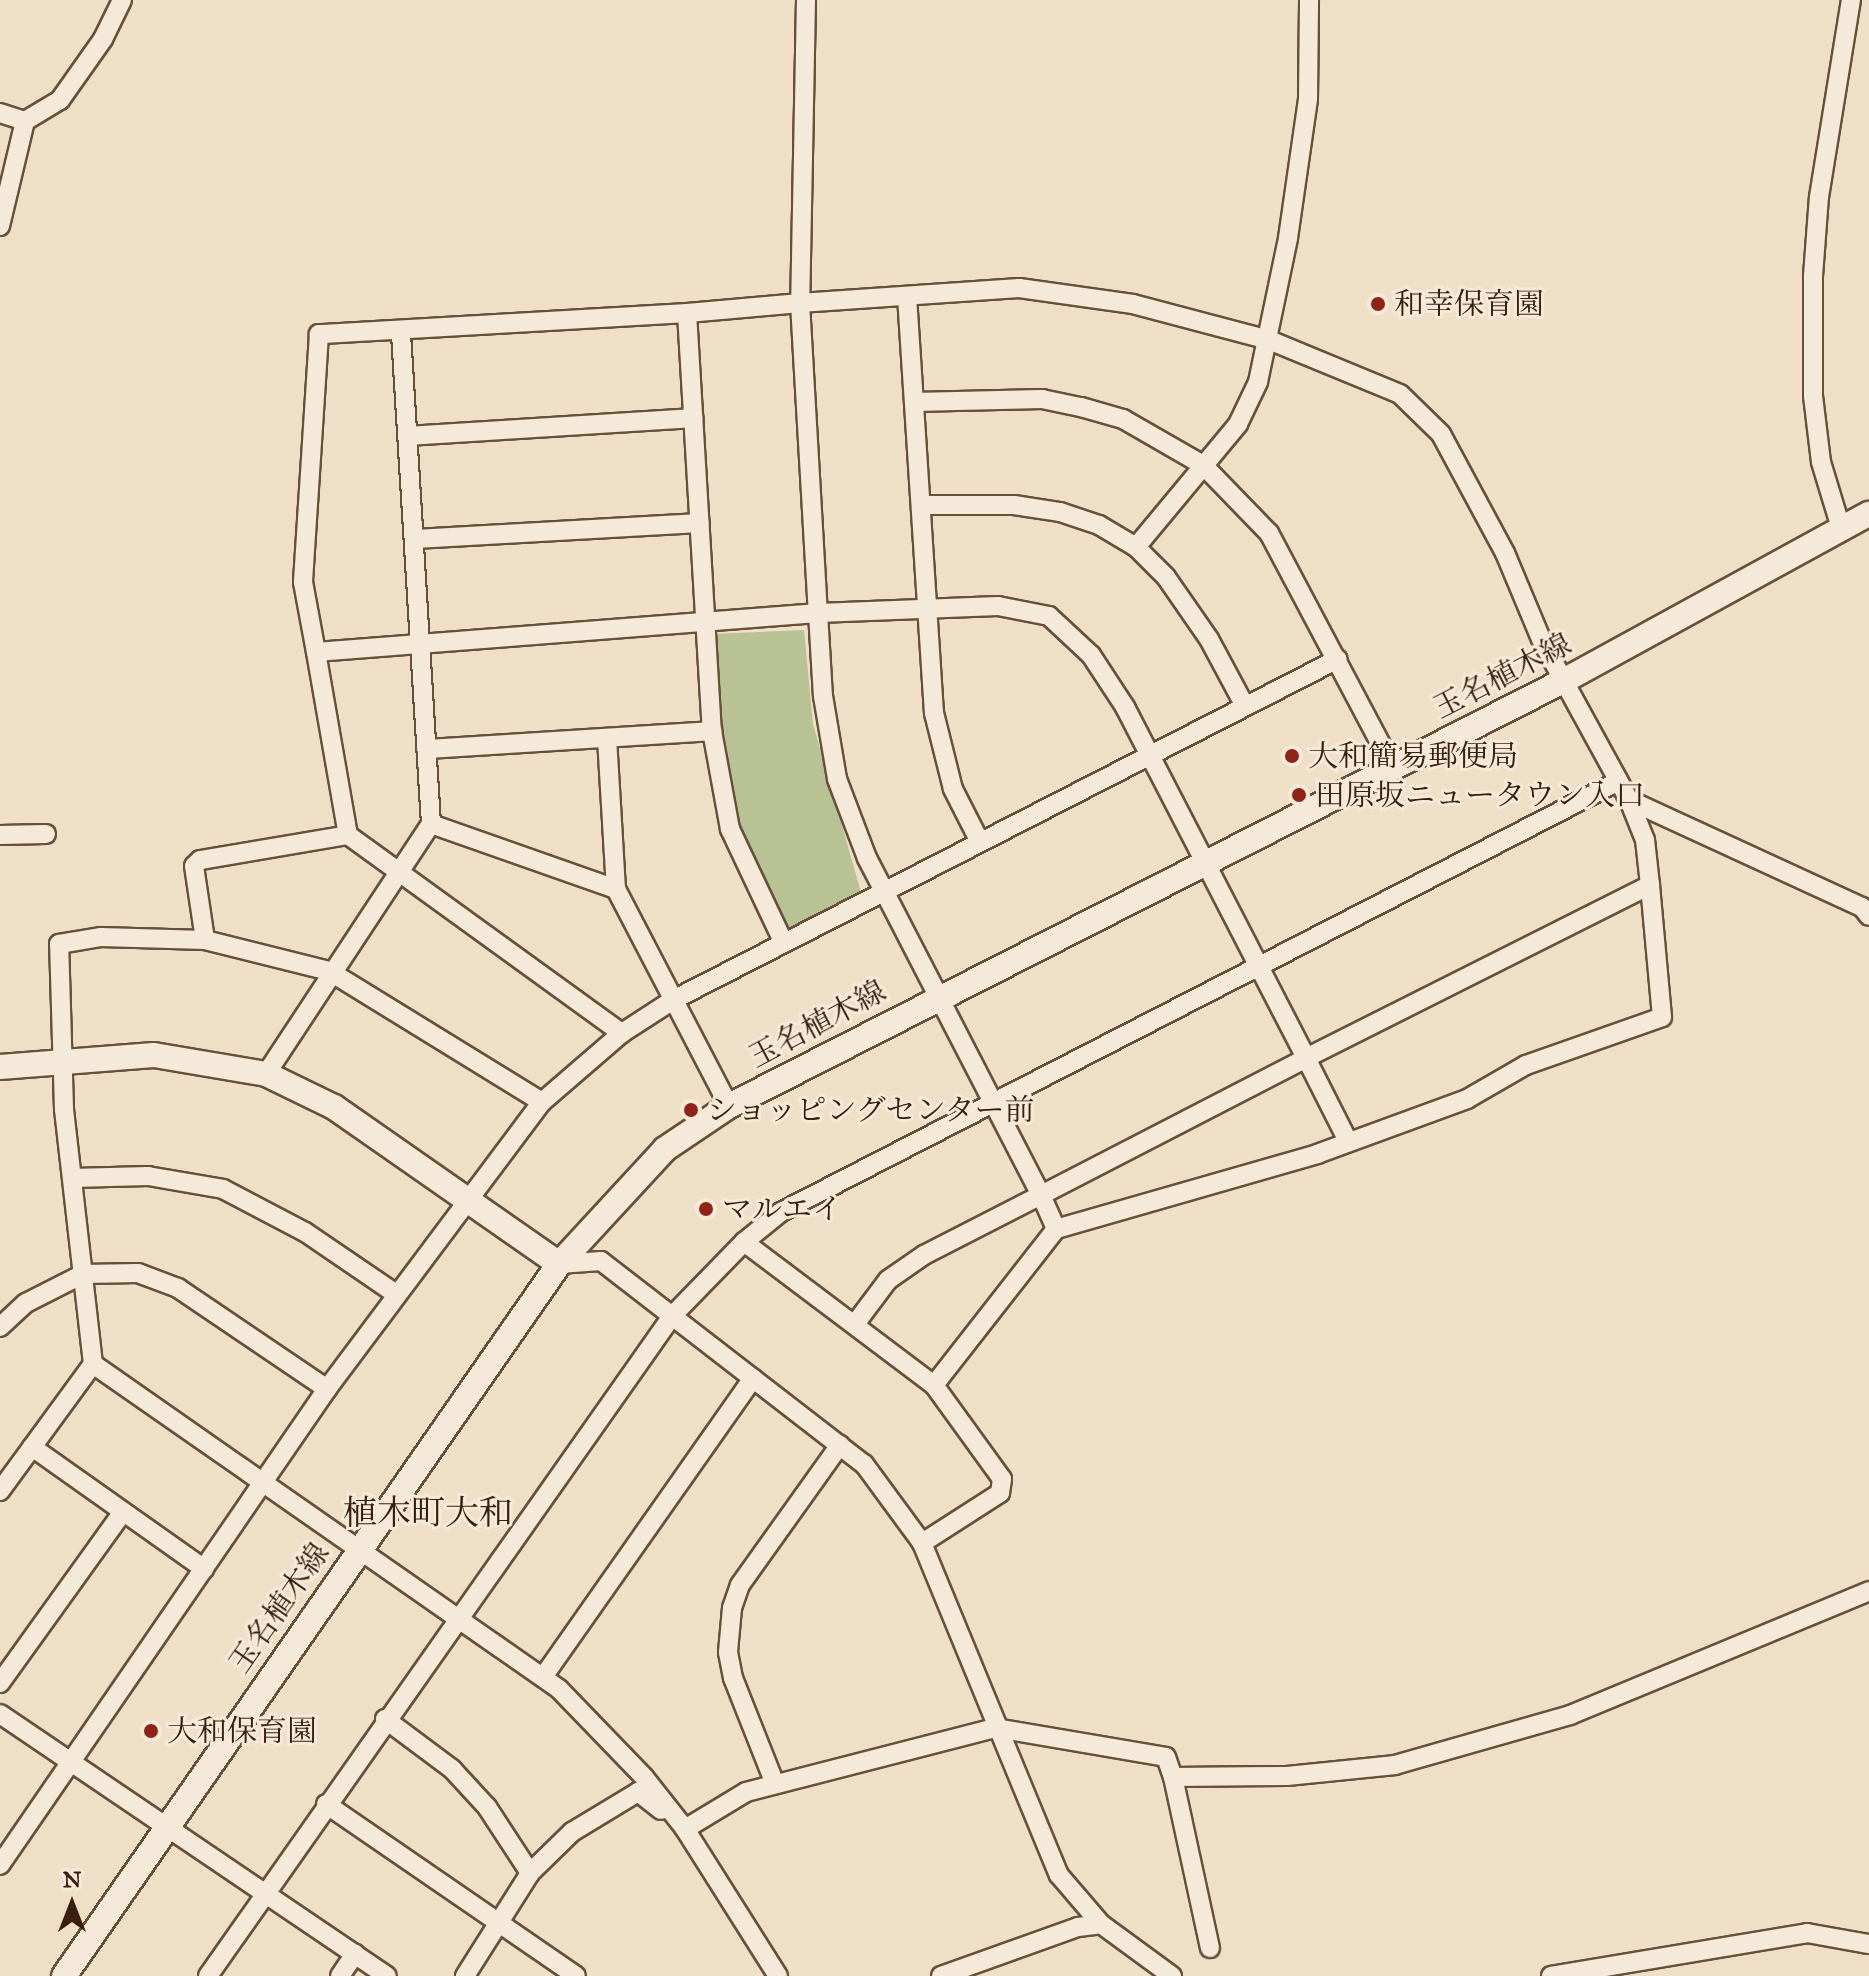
<!DOCTYPE html>
<html>
<head>
<meta charset="utf-8">
<style>
  body { margin:0 }
  #map { position:relative; width:1869px; height:1976px; overflow:hidden; background:#efdfc6; font-family:"IM FELL Great Primer","Noto Serif JP",serif }
  div>[style] { position:absolute }
  [style*='--x'] { left:calc(var(--x)*1px); top:calc(var(--y)*1px); width:calc(var(--w)*1px); rotate:calc(var(--a)*1deg) }
  .green>* { inset:0; background:#b9c295 }
  .roads { filter:drop-shadow(2px 0 #67503a) drop-shadow(-2px 0 #67503a) drop-shadow(0 2px #67503a) drop-shadow(0 -2px #67503a) }
  .street>* { height:18px; margin:-9px; padding:0 9px; transform-origin:9px; border-radius:9px; background:#f5eada }
  .secondary>* { height:24px; margin:-12px; padding:0 12px; transform-origin:12px; border-radius:12px; background:#f5eada }
  .dots>* { width:22px; height:22px; translate:-50% -50%; box-sizing:border-box; border:4px solid #f5eada; border-radius:50% }
  span { translate:-50% -50%; white-space:nowrap; text-align:center; line-height:1.15; -webkit-text-stroke:6px #f5eada; paint-order:stroke }
  .poi-label { font-size:30px; color:#3a200c }
  .left { translate:0 -50%; text-align:left }
  .street-label { font-size:30px; color:#3a200c }
  .quarter-label { font-size:34px; color:#3a200c }
  .north { position:absolute; left:32px; top:1864px; width:80px; height:80px; -webkit-text-stroke:6px #f5eada; paint-order:stroke; rotate:0deg; font-size:22px; font-weight:700; line-height:32px; text-align:center; color:#3a200c }
  .north::after { content:''; display:block; margin:auto; width:28px; height:36px; background:#3a200c; clip-path:polygon(50% 0,100% 100%,50% 72%,0 100%) }
</style>
</head>
<body>
<div id="map">
  <div class="green">
    <i style="clip-path:polygon(804px 630px,813px 724px,861px 892px,788px 932px,734px 822px,719px 748px,714px 634px)"></i>
  </div>
  <div class="roads">
    <div class="street">
      <i style="--x:806;--y:0;--w:303;--a:91.1"></i>
      <i style="--x:800;--y:303;--w:311;--a:86.7"></i>
      <i style="--x:818;--y:613;--w:83;--a:86.6"></i>
      <i style="--x:823;--y:696;--w:84;--a:80.4"></i>
      <i style="--x:837;--y:779;--w:85;--a:69.2"></i>
      <i style="--x:867;--y:858;--w:379;--a:62.7"></i>
      <i style="--x:1041;--y:1195;--w:298;--a:-27.3"></i>
      <i style="--x:1306;--y:1058;--w:385;--a:-26.7"></i>
      <i style="--x:1650;--y:885;--w:45;--a:-96.3"></i>
      <i style="--x:1645;--y:840;--w:43;--a:-111.8"></i>
      <i style="--x:1629;--y:800;--w:183;--a:-118.7"></i>
      <i style="--x:1541;--y:639;--w:93;--a:-112.7"></i>
      <i style="--x:1505;--y:553;--w:135;--a:-118.3"></i>
      <i style="--x:1441;--y:434;--w:57;--a:-135.7"></i>
      <i style="--x:1400;--y:394;--w:142;--a:-157.6"></i>
      <i style="--x:1269;--y:340;--w:141;--a:-165.2"></i>
      <i style="--x:1133;--y:304;--w:115;--a:-172"></i>
      <i style="--x:1019;--y:288;--w:220;--a:176.1"></i>
      <i style="--x:800;--y:303;--w:113;--a:174.9"></i>
      <i style="--x:687;--y:313;--w:369;--a:176.7"></i>
      <i style="--x:319;--y:334;--w:249;--a:93.7"></i>
      <i style="--x:303;--y:582;--w:71;--a:79.5"></i>
      <i style="--x:316;--y:652;--w:504;--a:-4.44"></i>
      <i style="--x:818;--y:613;--w:180;--a:-2.2"></i>
      <i style="--x:998;--y:606;--w:52;--a:11.1"></i>
      <i style="--x:1049;--y:616;--w:57;--a:42.9"></i>
      <i style="--x:1091;--y:655;--w:62;--a:56.8"></i>
      <i style="--x:1125;--y:707;--w:395;--a:62.7"></i>
      <i style="--x:1306;--y:1058;--w:93;--a:63.2"></i>
      <i style="--x:0;--y:113;--w:26;--a:18"></i>
      <i style="--x:25;--y:121;--w:41;--a:-31"></i>
      <i style="--x:60;--y:100;--w:75;--a:-54.8"></i>
      <i style="--x:103;--y:39;--w:43;--a:-64"></i>
      <i style="--x:0;--y:226;--w:108;--a:-76.6"></i>
      <i style="--x:907;--y:296;--w:418;--a:86.3"></i>
      <i style="--x:934;--y:713;--w:78;--a:76"></i>
      <i style="--x:953;--y:789;--w:59;--a:63"></i>
      <i style="--x:687;--y:313;--w:419;--a:86.6"></i>
      <i style="--x:712;--y:731;--w:100;--a:79.6"></i>
      <i style="--x:730;--y:829;--w:126;--a:64.7"></i>
      <i style="--x:914;--y:402;--w:128;--a:-1.3"></i>
      <i style="--x:1042;--y:399;--w:40;--a:12"></i>
      <i style="--x:1081;--y:407;--w:44;--a:15.9"></i>
      <i style="--x:1123;--y:419;--w:92;--a:29.9"></i>
      <i style="--x:1203;--y:465;--w:95;--a:45.9"></i>
      <i style="--x:1269;--y:533;--w:265;--a:62.1"></i>
      <i style="--x:408;--y:436;--w:286;--a:-3.6"></i>
      <i style="--x:921;--y:505;--w:93;--a:0"></i>
      <i style="--x:1014;--y:505;--w:47;--a:8.7"></i>
      <i style="--x:1060;--y:512;--w:41;--a:18.4"></i>
      <i style="--x:1099;--y:525;--w:43;--a:30.7"></i>
      <i style="--x:1136;--y:547;--w:42;--a:45"></i>
      <i style="--x:1166;--y:577;--w:75;--a:55.3"></i>
      <i style="--x:1209;--y:639;--w:76;--a:61.8"></i>
      <i style="--x:1841;--y:528;--w:69;--a:-106.9"></i>
      <i style="--x:1821;--y:462;--w:66;--a:-96.9"></i>
      <i style="--x:1813;--y:396;--w:120;--a:-90"></i>
      <i style="--x:1813;--y:276;--w:79;--a:-85.7"></i>
      <i style="--x:1819;--y:197;--w:200;--a:-80.8"></i>
      <i style="--x:415;--y:539;--w:285;--a:-3.2"></i>
      <i style="--x:1136;--y:547;--w:160;--a:-50.3"></i>
      <i style="--x:1238;--y:424;--w:47;--a:-64.5"></i>
      <i style="--x:1258;--y:382;--w:147;--a:-78.2"></i>
      <i style="--x:1288;--y:238;--w:140;--a:-81.8"></i>
      <i style="--x:1308;--y:99;--w:99;--a:-89.4"></i>
      <i style="--x:316;--y:652;--w:186;--a:80.1"></i>
      <i style="--x:348;--y:835;--w:338;--a:35.9"></i>
      <i style="--x:607;--y:738;--w:151;--a:86.6"></i>
      <i style="--x:429;--y:749;--w:284;--a:-3.6"></i>
      <i style="--x:1629;--y:800;--w:256;--a:24.7"></i>
      <i style="--x:1862;--y:907;--w:11;--a:52"></i>
      <i style="--x:431;--y:824;--w:196;--a:19.4"></i>
      <i style="--x:616;--y:889;--w:245;--a:62.5"></i>
      <i style="--x:0;--y:835;--w:46;--a:-1.2"></i>
      <i style="--x:348;--y:835;--w:150;--a:170.4"></i>
      <i style="--x:200;--y:860;--w:8;--a:135"></i>
      <i style="--x:194;--y:866;--w:75;--a:81.5"></i>
      <i style="--x:205;--y:940;--w:128;--a:14"></i>
      <i style="--x:329;--y:971;--w:250;--a:31.6"></i>
      <i style="--x:266;--y:1074;--w:300;--a:-56.6"></i>
      <i style="--x:431;--y:824;--w:495;--a:-93.5"></i>
      <i style="--x:72;--y:1178;--w:76;--a:-1.5"></i>
      <i style="--x:148;--y:1176;--w:76;--a:9.8"></i>
      <i style="--x:223;--y:1189;--w:93;--a:27.7"></i>
      <i style="--x:305;--y:1232;--w:110;--a:34.3"></i>
      <i style="--x:1056;--y:1229;--w:272;--a:-16"></i>
      <i style="--x:1317;--y:1154;--w:160;--a:-20.1"></i>
      <i style="--x:1467;--y:1099;--w:68;--a:-30"></i>
      <i style="--x:1526;--y:1065;--w:144;--a:-19.4"></i>
      <i style="--x:1662;--y:1017;--w:133;--a:-95.2"></i>
      <i style="--x:744;--y:1242;--w:238;--a:37"></i>
      <i style="--x:934;--y:1385;--w:116;--a:54.1"></i>
      <i style="--x:1002;--y:1479;--w:14;--a:98"></i>
      <i style="--x:1000;--y:1493;--w:93;--a:147.3"></i>
      <i style="--x:559;--y:1264;--w:42;--a:-4.1"></i>
      <i style="--x:601;--y:1261;--w:332;--a:37.7"></i>
      <i style="--x:864;--y:1464;--w:98;--a:53.7"></i>
      <i style="--x:922;--y:1543;--w:359;--a:67.6"></i>
      <i style="--x:1059;--y:1875;--w:65;--a:49.4"></i>
      <i style="--x:1101;--y:1924;--w:88;--a:36.2"></i>
      <i style="--x:855;--y:1324;--w:55;--a:-53.1"></i>
      <i style="--x:888;--y:1280;--w:44;--a:-34.8"></i>
      <i style="--x:924;--y:1255;--w:131;--a:-27.1"></i>
      <i style="--x:1041;--y:1195;--w:37;--a:66"></i>
      <i style="--x:1056;--y:1229;--w:198;--a:128"></i>
      <i style="--x:0;--y:1327;--w:35;--a:-43"></i>
      <i style="--x:26;--y:1303;--w:64;--a:-27"></i>
      <i style="--x:83;--y:1274;--w:55;--a:-1"></i>
      <i style="--x:138;--y:1273;--w:43;--a:20.6"></i>
      <i style="--x:178;--y:1288;--w:180;--a:34.1"></i>
      <i style="--x:327;--y:1389;--w:359;--a:-53.2"></i>
      <i style="--x:542;--y:1102;--w:106;--a:-40.8"></i>
      <i style="--x:622;--y:1033;--w:61;--a:-32.9"></i>
      <i style="--x:673;--y:1000;--w:747;--a:-27.15"></i>
      <i style="--x:93;--y:1364;--w:568;--a:34.89"></i>
      <i style="--x:559;--y:1689;--w:122;--a:46"></i>
      <i style="--x:644;--y:1777;--w:66;--a:51.7"></i>
      <i style="--x:685;--y:1829;--w:174;--a:57.7"></i>
      <i style="--x:32;--y:1447;--w:211;--a:35.3"></i>
      <i style="--x:0;--y:1491;--w:157;--a:-53.8"></i>
      <i style="--x:93;--y:1364;--w:257;--a:-96.5"></i>
      <i style="--x:64;--y:1109;--w:165;--a:-91.7"></i>
      <i style="--x:59;--y:944;--w:43;--a:-9.5"></i>
      <i style="--x:101;--y:937;--w:104;--a:1.7"></i>
      <i style="--x:543;--y:1677;--w:365;--a:-54.9"></i>
      <i style="--x:0;--y:1683;--w:209;--a:-54.3"></i>
      <i style="--x:0;--y:1714;--w:467;--a:34.1"></i>
      <i style="--x:385;--y:1719;--w:84;--a:36.7"></i>
      <i style="--x:452;--y:1769;--w:52;--a:47.4"></i>
      <i style="--x:487;--y:1807;--w:79;--a:56.9"></i>
      <i style="--x:1173;--y:1777;--w:175;--a:77.8"></i>
      <i style="--x:775;--y:1784;--w:114;--a:-111.6"></i>
      <i style="--x:733;--y:1678;--w:26;--a:-101"></i>
      <i style="--x:728;--y:1652;--w:44;--a:-84.8"></i>
      <i style="--x:732;--y:1608;--w:24;--a:-71"></i>
      <i style="--x:740;--y:1585;--w:172;--a:-54.5"></i>
      <i style="--x:326;--y:1804;--w:303;--a:34.5"></i>
      <i style="--x:685;--y:1829;--w:71;--a:-31.2"></i>
      <i style="--x:746;--y:1792;--w:258;--a:-14.4"></i>
      <i style="--x:996;--y:1728;--w:172;--a:9.7"></i>
      <i style="--x:1166;--y:1757;--w:21;--a:71"></i>
      <i style="--x:1173;--y:1777;--w:114;--a:-0.5"></i>
      <i style="--x:1287;--y:1776;--w:109;--a:-5.8"></i>
      <i style="--x:1395;--y:1765;--w:182;--a:-15.9"></i>
      <i style="--x:1570;--y:1715;--w:324;--a:-22.5"></i>
      <i style="--x:0;--y:1865;--w:577;--a:-55.51"></i>
      <i style="--x:208;--y:1976;--w:807;--a:-54.89"></i>
      <i style="--x:672;--y:1316;--w:103;--a:-45.8"></i>
      <i style="--x:744;--y:1242;--w:48;--a:-39"></i>
      <i style="--x:781;--y:1212;--w:942;--a:-27.22"></i>
      <i style="--x:340;--y:1976;--w:27;--a:-56"></i>
      <i style="--x:465;--y:1976;--w:122;--a:-57.7"></i>
      <i style="--x:530;--y:1873;--w:59;--a:-44.3"></i>
      <i style="--x:572;--y:1832;--w:77;--a:-31.2"></i>
      <i style="--x:638;--y:1792;--w:29;--a:38"></i>
      <i style="--x:941;--y:1976;--w:145;--a:-19.7"></i>
      <i style="--x:1078;--y:1927;--w:23;--a:-7"></i>
      <i style="--x:1551;--y:1976;--w:260;--a:-9.5"></i>
      <i style="--x:1807;--y:1933;--w:63;--a:10.1"></i>
    </div>
    <div class="secondary">
      <i style="--x:0;--y:1067;--w:154;--a:-4.5"></i>
      <i style="--x:154;--y:1055;--w:114;--a:9.6"></i>
      <i style="--x:266;--y:1074;--w:76;--a:25.9"></i>
      <i style="--x:334;--y:1107;--w:274;--a:34.9"></i>
      <i style="--x:64;--y:1976;--w:867;--a:-55.19"></i>
      <i style="--x:559;--y:1264;--w:156;--a:-47.3"></i>
      <i style="--x:665;--y:1149;--w:77;--a:-33.9"></i>
      <i style="--x:729;--y:1106;--w:941;--a:-27"></i>
      <i style="--x:1567;--y:679;--w:344;--a:-28.7"></i>
    </div>
  </div>
  <div class="dots">
    <i style="left:1378px;top:304px;background:#8f2418"></i>
    <i style="left:1292px;top:756px;background:#8f2418"></i>
    <i style="left:1299px;top:795px;background:#8f2418"></i>
    <i style="left:691px;top:1110px;background:#8f2418"></i>
    <i style="left:706px;top:1209px;background:#8f2418"></i>
    <i style="left:151px;top:1731px;background:#8f2418"></i>
  </div>
  <div class="poi-label">
    <span class="left" style="left:1394px;top:304px">和幸保育園</span>
    <span class="left" style="left:1308px;top:756px">大和簡易郵便局</span>
    <span class="left" style="left:1315px;top:795px">田原坂ニュータウン入口</span>
    <span class="left" style="left:707px;top:1110px">ショッピングセンター前</span>
    <span class="left" style="left:722px;top:1209px">マルエイ</span>
    <span class="left" style="left:167px;top:1731px">大和保育園</span>
  </div>
  <div class="street-label">
    <span style="left:1502px;top:676px;rotate:-27deg">玉名植木線</span>
    <span style="left:817px;top:1024px;rotate:-28deg">玉名植木線</span>
    <span style="left:279px;top:1608px;rotate:-55deg">玉名植木線</span>
  </div>
  <div class="quarter-label">
    <span style="left:428px;top:1513px">植木町大和</span>
  </div>
  <div class="north">N</div>
</div>
</body>
</html>
